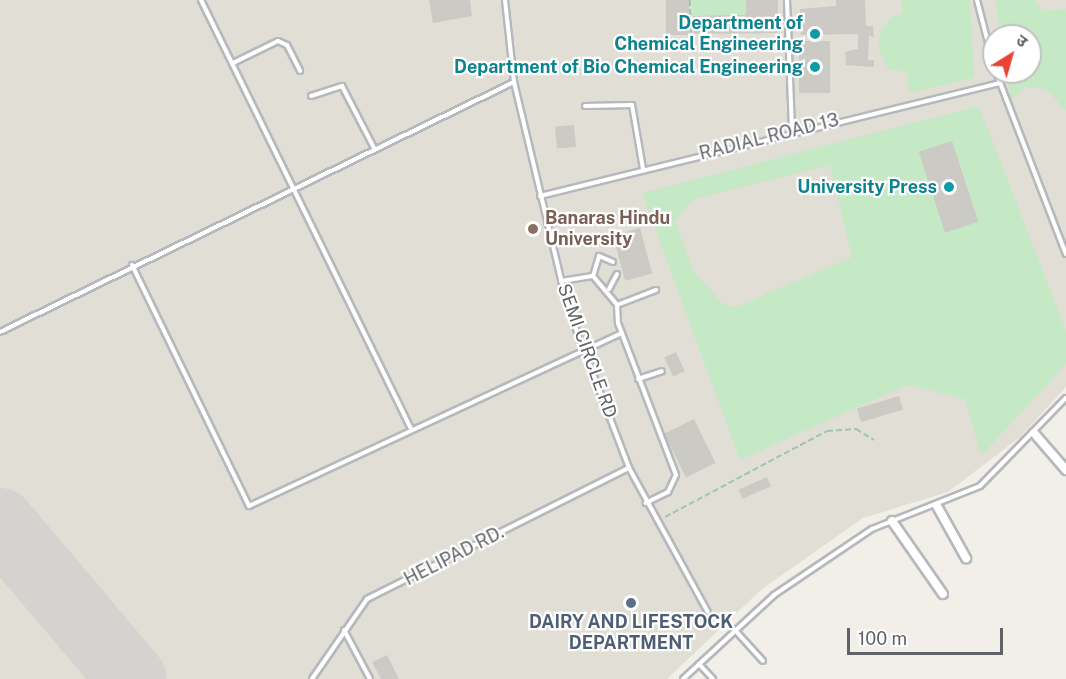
<!DOCTYPE html>
<html>
<head>
<meta charset="utf-8">
<style>
  body { margin:0 }
  #map { position:relative; width:1066px; height:679px; overflow:hidden; background:#f1efe8; font-family:"Public Sans","Noto Sans Devanagari",sans-serif }
  div>[style] { position:absolute }
  [style*='--x'] { left:calc(var(--x)*1px); top:calc(var(--y)*1px); width:calc(var(--w)*1px); rotate:calc(var(--a)*1deg) }
  .education>* { inset:0; background:#e1ded6 }
  .green>* { inset:0; background:#c5e8c5; transform-origin:0 0 }
  .runway>* { height:70px; margin:-35px; padding:0 35px; transform-origin:35px; border-radius:35px; background:#d4d3d0 }
  .building>* { inset:0; background:#cccac5; transform-origin:0 0 }
  .path>* { height:1.5px; margin-top:-0.75px; transform-origin:0; background:repeating-linear-gradient(90deg,#9cc7a9 0 6px,transparent 0 9px) }
  .roads { filter:drop-shadow(2px 0 #b5b8bc) drop-shadow(-2px 0 #b5b8bc) drop-shadow(0 2px #b5b8bc) drop-shadow(0 -2px #b5b8bc) }
  .lane>* { height:4px; margin:-2px; padding:0 2px; transform-origin:2px; border-radius:2px; background:#fff }
  .street>* { height:8px; margin:-4px; padding:0 4px; transform-origin:4px; border-radius:4px; background:#fff }
  .dots>* { width:16px; height:16px; translate:-50% -50%; box-sizing:border-box; border:3px solid #fff; border-radius:50% }
  span { translate:-50% -50%; white-space:nowrap; text-align:center; line-height:1.15; -webkit-text-stroke:4.5px #fff; paint-order:stroke }
  .culture-label { font-size:18px; color:#0d838f; font-weight:700 }
  .right { translate:-100% -50%; text-align:right }
  .street-label { font-size:18px; color:#5f6368 }
  .education-label { font-size:18px; color:#785e54; font-weight:700 }
  .left { translate:0 -50%; text-align:left }
  .service-label { font-size:18px; color:#4e5e75; font-weight:700 }
  .north { position:absolute; left:982px; top:24px; width:60px; height:60px; box-sizing:border-box; background:#fff; border:2px solid #bfc1c3; border-radius:50%; rotate:37deg; font-size:16px; font-weight:700; line-height:24px; text-align:center; color:#5f6368 }
  .north::after { content:''; display:block; margin:auto; width:21px; height:27px; background:#ea4335; clip-path:polygon(50% 0,100% 100%,50% 72%,0 100%) }
  .scale { position:absolute; left:847px; top:628px; width:156px; height:27px; box-sizing:border-box; border:3px solid #5f6368; border-top:0; padding-left:8px; font-size:18px; line-height:21px; white-space:nowrap; color:#5f6368; -webkit-text-stroke:4px #fff; paint-order:stroke }
</style>
</head>
<body>
<div id="map">
  <div class="education">
    <i style="clip-path:polygon(evenodd,0 0,1066px 0,1066px 387px,1020px 437px,948px 492px,863px 518px,762px 589px,667px 679px,0 679px,0 0,994px 36px,1030px 36px,1030px 72px,994px 72px,994px 36px)"></i>
  </div>
  <div class="green">
    <i style="left:692px;top:0;width:54px;height:16px"></i>
    <i style="clip-path:polygon(901px 0,970px 0,974px 78px,909px 93px,908px 72px,888px 69px,878px 48px,881px 31px,892px 16px,902px 14px)"></i>
    <i style="clip-path:polygon(995px 0,1035px 0,1043px 11px,1066px 9px,1066px 111px,1046px 89px,1025px 87px,1011px 100px,1006px 72px,1030px 72px,1030px 36px,1001px 36px)"></i>
    <i style="clip-path:polygon(evenodd,979px 106px,1066px 331px,1066px 364px,981px 456px,965px 399px,907px 385px,740px 460px,642px 193px,979px 106px,830px 165px,852px 257px,736px 307px,722px 303px,693px 270px,675px 221px,694px 199px,830px 165px)"></i>
  </div>
  <div class="runway">
    <i style="--x:0;--y:523;--w:204;--a:49.8"></i>
  </div>
  <div class="building">
    <i style="clip-path:polygon(429px 0,470px 0,472px 16px,433px 23px)"></i>
    <i style="left:666px;top:0;width:23px;height:35px"></i>
    <i style="clip-path:polygon(746px 0,778px 0,778px 33px,693px 34px,693px 16px,746px 15px)"></i>
    <i style="clip-path:polygon(836px 0,865px 0,866px 26px,873px 26px,874px 37px,869px 36px,868px 60px,874px 60px,874px 67px,846px 65px,845px 52px,858px 49px,858px 34px,801px 35px,800px 9px,836px 6px)"></i>
    <i style="left:799px;top:41px;width:31px;height:52px"></i>
    <i style="left:574px;top:125px;width:22px;height:19px;rotate:85deg"></i>
    <i style="left:952px;top:141px;width:85px;height:35px;rotate:72deg"></i>
    <i style="left:640px;top:228px;width:47px;height:28px;rotate:75deg"></i>
    <i style="left:676px;top:352px;width:21px;height:13px;rotate:65deg"></i>
    <i style="left:899px;top:396px;width:14px;height:44px;rotate:73deg"></i>
    <i style="left:694px;top:419px;width:49px;height:33px;rotate:64deg"></i>
    <i style="left:767px;top:477px;width:10px;height:31px;rotate:66deg"></i>
    <i style="clip-path:polygon(387px 655px,399px 679px,381px 679px,372px 662px)"></i>
  </div>
  <div class="path">
    <i style="--x:690;--y:0;--w:33;--a:88"></i>
    <i style="--x:665;--y:517;--w:183;--a:-28"></i>
    <i style="--x:827;--y:431;--w:29;--a:-4"></i>
    <i style="--x:856;--y:429;--w:21;--a:31"></i>
  </div>
  <div class="roads">
    <div class="lane">
      <i style="--x:201;--y:0;--w:478;--a:63.9"></i>
      <i style="--x:505;--y:0;--w:82;--a:83.7"></i>
      <i style="--x:514;--y:82;--w:232;--a:76.6"></i>
      <i style="--x:568;--y:308;--w:171;--a:69.1"></i>
      <i style="--x:629;--y:468;--w:164;--a:61.3"></i>
      <i style="--x:787;--y:0;--w:130;--a:87.8"></i>
      <i style="--x:977;--y:0;--w:68;--a:75.6"></i>
      <i style="--x:233;--y:63;--w:50;--a:-26.1"></i>
      <i style="--x:278;--y:41;--w:10;--a:24"></i>
      <i style="--x:287;--y:45;--w:29;--a:63"></i>
      <i style="--x:996;--y:72;--w:195;--a:69"></i>
      <i style="--x:311;--y:96;--w:33;--a:-18"></i>
      <i style="--x:342;--y:86;--w:70;--a:62.7"></i>
      <i style="--x:585;--y:106;--w:47;--a:-1.2"></i>
      <i style="--x:632;--y:105;--w:65;--a:80.2"></i>
      <i style="--x:540;--y:196;--w:473;--a:-13.8"></i>
      <i style="--x:132;--y:265;--w:268;--a:64.1"></i>
      <i style="--x:249;--y:506;--w:411;--a:-24.9"></i>
      <i style="--x:593;--y:276;--w:21;--a:-73"></i>
      <i style="--x:599;--y:256;--w:15;--a:23"></i>
      <i style="--x:561;--y:281;--w:32;--a:-9"></i>
      <i style="--x:593;--y:276;--w:38;--a:50"></i>
      <i style="--x:617;--y:305;--w:42;--a:-21"></i>
      <i style="--x:609;--y:289;--w:17;--a:-62"></i>
      <i style="--x:617;--y:305;--w:18;--a:87"></i>
      <i style="--x:618;--y:323;--w:163;--a:69.1"></i>
      <i style="--x:676;--y:475;--w:19;--a:115"></i>
      <i style="--x:668;--y:492;--w:25;--a:154"></i>
      <i style="--x:0;--y:332;--w:572;--a:-25.94"></i>
      <i style="--x:638;--y:379;--w:25;--a:-18"></i>
      <i style="--x:734;--y:629;--w:43;--a:47.8"></i>
      <i style="--x:344;--y:630;--w:55;--a:62"></i>
      <i style="--x:699;--y:664;--w:21;--a:47"></i>
      <i style="--x:312;--y:679;--w:97;--a:-55.5"></i>
      <i style="--x:367;--y:599;--w:293;--a:-26.6"></i>
      <i style="--x:683;--y:679;--w:124;--a:-42.7"></i>
      <i style="--x:774;--y:595;--w:118;--a:-34"></i>
      <i style="--x:872;--y:529;--w:116;--a:-21.7"></i>
      <i style="--x:980;--y:486;--w:123;--a:-45.7"></i>
    </div>
    <div class="street">
      <i style="--x:1034;--y:433;--w:49;--a:49.1"></i>
      <i style="--x:937;--y:506;--w:60;--a:60.9"></i>
      <i style="--x:892;--y:521;--w:89;--a:55.1"></i>
    </div>
  </div>
  <div class="dots">
    <i style="left:815px;top:34px;background:#0f9aa8"></i>
    <i style="left:815px;top:67px;background:#0f9aa8"></i>
    <i style="left:949px;top:187px;background:#0f9aa8"></i>
    <i style="left:533px;top:229px;background:#8d6e63"></i>
    <i style="left:631px;top:603px;background:#5c6f8a"></i>
  </div>
  <div class="culture-label">
    <span class="right" style="left:803px;top:34px">Department of<br>Chemical Engineering</span>
    <span class="right" style="left:803px;top:67px">Department of Bio Chemical Engineering</span>
    <span class="right" style="left:937px;top:187px">University Press</span>
  </div>
  <div class="street-label">
    <span style="left:769px;top:137px;rotate:-14deg">RADIAL ROAD 13</span>
    <span style="left:587px;top:351px;rotate:70deg">SEMI CIRCLE RD</span>
    <span style="left:454px;top:556px;rotate:-27deg">HELIPAD RD.</span>
  </div>
  <div class="education-label">
    <span class="left" style="left:545px;top:229px">Banaras Hindu<br>University</span>
  </div>
  <div class="service-label">
    <span style="left:631px;top:633px">DAIRY AND LIFESTOCK<br>DEPARTMENT</span>
  </div>
  <div class="north">उ</div>
  <div class="scale">100 m</div>
</div>
</body>
</html>
